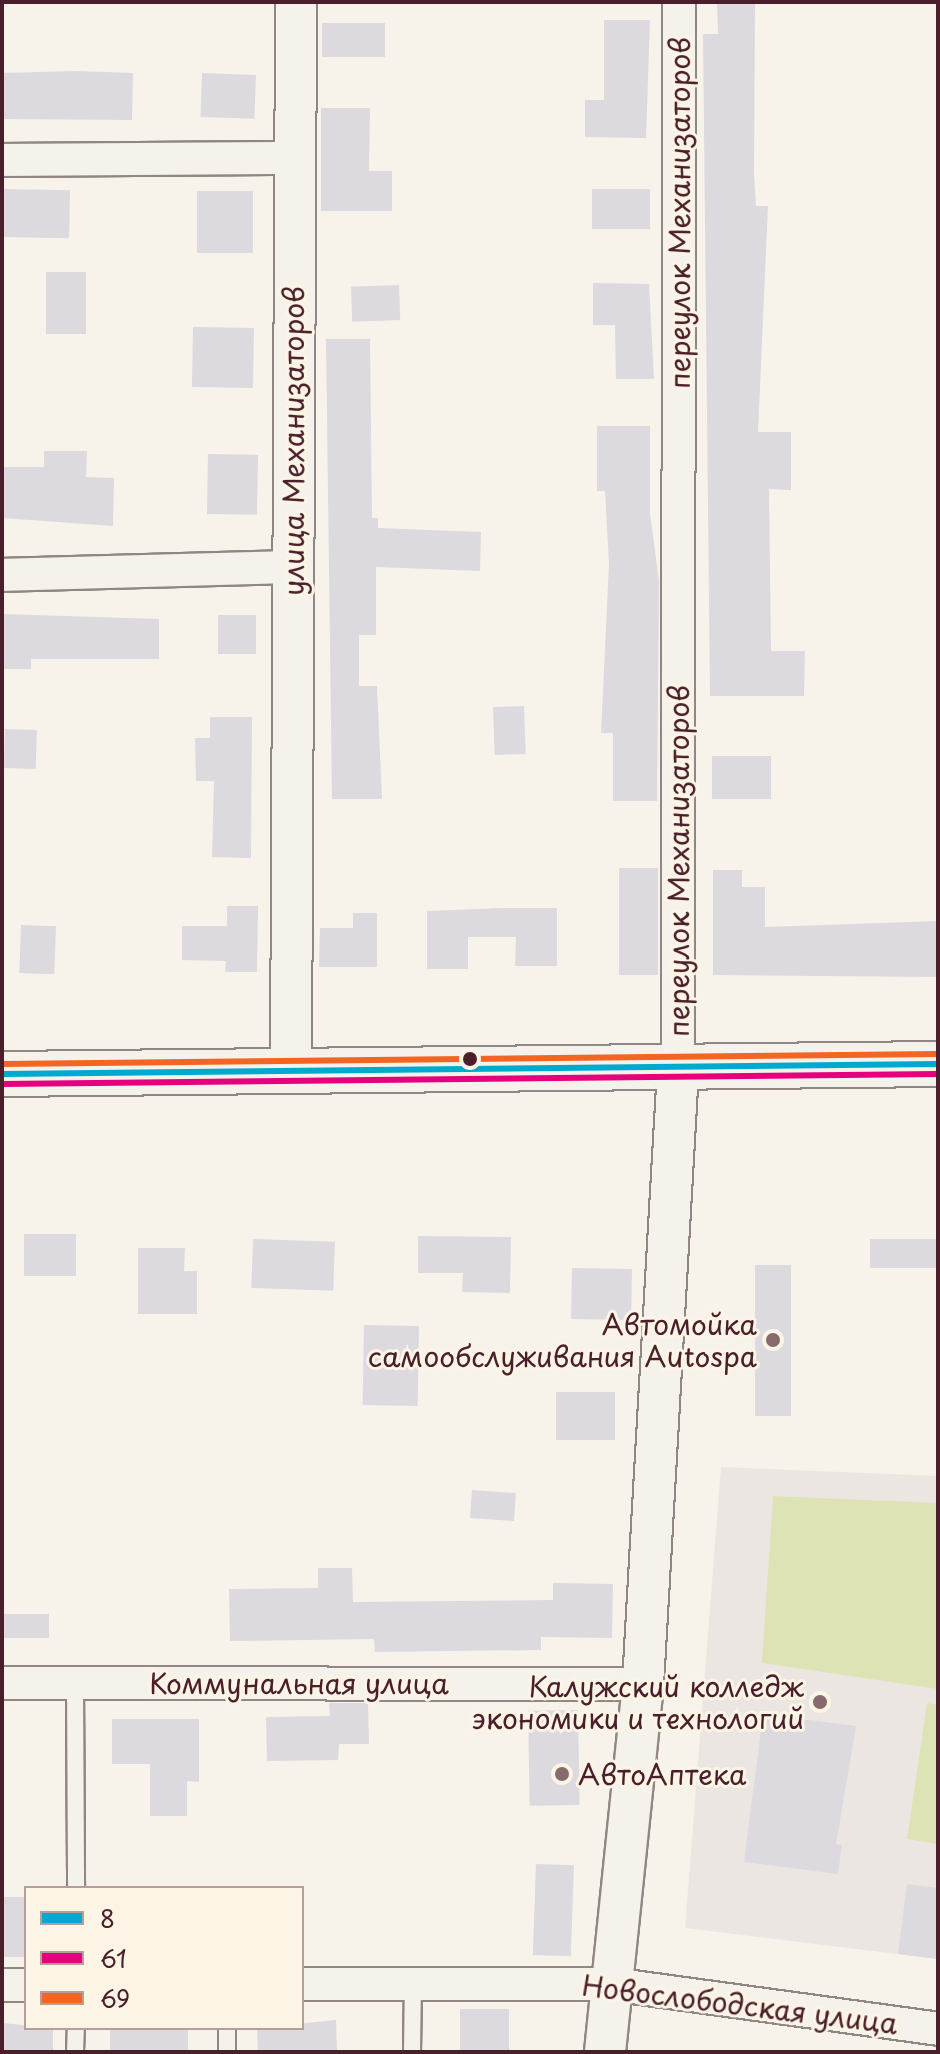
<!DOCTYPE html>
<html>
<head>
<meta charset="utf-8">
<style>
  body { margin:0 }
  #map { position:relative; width:940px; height:2054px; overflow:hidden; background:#f7f3ea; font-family:"Playpen Sans",sans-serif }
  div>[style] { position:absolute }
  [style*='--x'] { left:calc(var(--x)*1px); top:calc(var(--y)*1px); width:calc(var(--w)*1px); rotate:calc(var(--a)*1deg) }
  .built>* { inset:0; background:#ece6e3 }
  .green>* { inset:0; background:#dee3b5 }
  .building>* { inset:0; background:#dcd9df; transform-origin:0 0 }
  .roads { filter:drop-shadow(2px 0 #908684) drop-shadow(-2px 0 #908684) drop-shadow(0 2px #908684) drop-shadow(0 -2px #908684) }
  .service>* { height:16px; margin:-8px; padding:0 8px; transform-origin:8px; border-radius:8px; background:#f5f2ec }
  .minor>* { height:32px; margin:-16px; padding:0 16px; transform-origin:16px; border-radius:16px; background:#f5f2ec }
  .tertiary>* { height:40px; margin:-20px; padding:0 20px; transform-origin:20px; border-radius:20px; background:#f5f2ec }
  .primary>* { height:44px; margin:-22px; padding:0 22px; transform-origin:22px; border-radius:22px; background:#f5f2ec }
  .bus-1>* { height:6px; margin:-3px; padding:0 3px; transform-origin:3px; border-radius:3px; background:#00a9ce }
  .bus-2>* { height:6px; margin:-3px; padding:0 3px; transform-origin:3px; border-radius:3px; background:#e5007d }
  .bus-3>* { height:6px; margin:-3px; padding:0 3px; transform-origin:3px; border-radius:3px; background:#f26522 }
  .dots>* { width:22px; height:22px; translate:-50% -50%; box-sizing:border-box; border:4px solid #fcf5e5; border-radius:50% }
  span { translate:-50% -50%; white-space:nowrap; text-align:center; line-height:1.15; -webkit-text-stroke:6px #fcf5e5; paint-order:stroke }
  .street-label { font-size:28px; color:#4a1f2b }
  .poi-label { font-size:28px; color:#4a1f2b }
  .right { translate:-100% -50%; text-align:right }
  .left { translate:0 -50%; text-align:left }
  .frame { position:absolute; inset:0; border:4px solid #4a1f2b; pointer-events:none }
  .legend { position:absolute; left:24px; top:1886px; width:280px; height:144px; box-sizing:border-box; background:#fcf5e5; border:2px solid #b59f9b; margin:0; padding:10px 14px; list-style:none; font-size:24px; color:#4a1f2b }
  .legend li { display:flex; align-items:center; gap:16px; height:40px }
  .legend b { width:40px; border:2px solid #b59f9b }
</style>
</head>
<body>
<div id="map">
  <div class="built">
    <i style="clip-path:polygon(721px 1467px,938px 1476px,938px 1959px,685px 1928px)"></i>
  </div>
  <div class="green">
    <i style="clip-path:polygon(773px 1496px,938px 1503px,938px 1689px,762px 1663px)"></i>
    <i style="clip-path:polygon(927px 1703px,938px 1705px,938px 1844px,907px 1839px)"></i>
  </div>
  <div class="building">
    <i style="clip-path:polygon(717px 2px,755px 2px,754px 175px,756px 206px,768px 206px,758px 432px,791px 432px,791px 490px,769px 489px,771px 651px,805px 651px,804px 696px,710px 696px,703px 34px,718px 34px)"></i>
    <i style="clip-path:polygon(604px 20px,650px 20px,646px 138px,585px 137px,585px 100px,604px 100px)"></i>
    <i style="left:322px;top:23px;width:63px;height:34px"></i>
    <i style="clip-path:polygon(77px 71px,133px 73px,132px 120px,2px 119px,2px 73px)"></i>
    <i style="left:202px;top:73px;width:54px;height:44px;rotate:2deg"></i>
    <i style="clip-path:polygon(321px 108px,370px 108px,369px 171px,392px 171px,392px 211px,321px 211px)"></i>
    <i style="left:2px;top:189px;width:68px;height:48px;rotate:1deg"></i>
    <i style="left:592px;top:189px;width:58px;height:40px"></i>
    <i style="left:197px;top:191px;width:56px;height:62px"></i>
    <i style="left:46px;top:272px;width:40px;height:62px"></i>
    <i style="clip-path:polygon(593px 283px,649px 284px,654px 379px,616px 379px,615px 325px,593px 325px)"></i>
    <i style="left:399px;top:285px;width:35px;height:48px;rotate:88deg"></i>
    <i style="left:193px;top:327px;width:61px;height:60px;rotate:1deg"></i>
    <i style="clip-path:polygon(326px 339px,370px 339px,372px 518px,378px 518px,378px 528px,481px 532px,480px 571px,376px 567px,376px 635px,359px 635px,359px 686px,377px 686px,382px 799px,332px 799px)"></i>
    <i style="clip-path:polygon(597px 426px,650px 426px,650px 514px,659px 581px,657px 801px,613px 801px,613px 733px,601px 733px,609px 564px,605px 491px,597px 491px)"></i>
    <i style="clip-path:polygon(44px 451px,87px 451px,86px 477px,114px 478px,113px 526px,2px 518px,2px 467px,44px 467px)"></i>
    <i style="left:208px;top:454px;width:50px;height:60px;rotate:1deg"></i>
    <i style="clip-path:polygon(2px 614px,159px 619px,159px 659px,31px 659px,31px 669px,2px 669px)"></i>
    <i style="left:218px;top:615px;width:38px;height:39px"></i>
    <i style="left:524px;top:706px;width:48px;height:31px;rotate:88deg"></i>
    <i style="clip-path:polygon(210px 717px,252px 717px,251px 858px,212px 857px,214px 781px,196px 781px,195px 738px,210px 738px)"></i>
    <i style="left:5px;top:729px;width:32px;height:39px;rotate:2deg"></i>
    <i style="left:712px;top:756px;width:59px;height:43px"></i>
    <i style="left:619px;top:868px;width:39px;height:107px"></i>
    <i style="clip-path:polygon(713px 870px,742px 870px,742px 887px,765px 887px,765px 927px,938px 921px,938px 977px,713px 975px)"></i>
    <i style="clip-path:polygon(227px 906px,258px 906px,257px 972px,225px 972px,226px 961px,182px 960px,182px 926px,227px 926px)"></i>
    <i style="clip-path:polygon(503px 908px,557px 908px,557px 966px,515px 966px,516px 937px,468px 937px,468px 969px,427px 969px,427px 911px)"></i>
    <i style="clip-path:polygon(353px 913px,377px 913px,377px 967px,319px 967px,320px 928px,353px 928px)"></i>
    <i style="left:21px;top:925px;width:35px;height:48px;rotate:2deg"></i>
    <i style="left:24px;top:1234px;width:52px;height:42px"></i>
    <i style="clip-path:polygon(418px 1236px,511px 1237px,510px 1293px,462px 1292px,463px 1273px,418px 1273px)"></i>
    <i style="left:253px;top:1239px;width:82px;height:49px;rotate:2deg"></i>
    <i style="left:938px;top:1239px;width:29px;height:68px;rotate:90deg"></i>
    <i style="clip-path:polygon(138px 1248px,185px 1248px,184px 1271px,197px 1271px,197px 1314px,138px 1314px)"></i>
    <i style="left:755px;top:1265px;width:36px;height:151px"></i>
    <i style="left:572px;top:1268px;width:60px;height:51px;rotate:1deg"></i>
    <i style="left:364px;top:1325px;width:55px;height:80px;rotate:1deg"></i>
    <i style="left:556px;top:1392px;width:59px;height:48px"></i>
    <i style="left:472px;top:1490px;width:44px;height:28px;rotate:4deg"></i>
    <i style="clip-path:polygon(318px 1568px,352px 1568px,353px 1602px,553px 1600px,553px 1583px,613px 1584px,612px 1638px,541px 1637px,541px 1650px,375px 1652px,374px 1639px,230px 1641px,229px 1589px,318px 1588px)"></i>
    <i style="left:49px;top:1614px;width:24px;height:47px;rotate:90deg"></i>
    <i style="clip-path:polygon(329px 1703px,368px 1703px,369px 1744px,339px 1744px,338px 1760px,267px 1761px,266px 1717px,330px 1716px)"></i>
    <i style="left:578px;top:1710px;width:95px;height:50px;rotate:89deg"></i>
    <i style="clip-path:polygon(763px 1714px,856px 1726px,836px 1844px,842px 1845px,838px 1874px,744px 1862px)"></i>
    <i style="clip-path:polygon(112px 1719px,199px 1719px,199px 1782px,187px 1781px,187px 1816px,150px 1816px,150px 1764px,112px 1764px)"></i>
    <i style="left:536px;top:1864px;width:38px;height:91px;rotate:2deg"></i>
    <i style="clip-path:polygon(907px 1884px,938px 1888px,938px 1959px,898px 1954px)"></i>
    <i style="left:26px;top:1897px;width:60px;height:24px;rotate:90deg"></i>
    <i style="left:460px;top:2009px;width:49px;height:43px"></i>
    <i style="clip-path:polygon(336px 2020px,337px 2052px,258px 2052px,257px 2028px)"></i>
    <i style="clip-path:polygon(2px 2023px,53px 2028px,53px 2052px,2px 2052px)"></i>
    <i style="left:110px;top:2028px;width:78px;height:24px"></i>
  </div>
  <div class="roads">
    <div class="service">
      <i style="--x:75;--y:1683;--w:205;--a:89.7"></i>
      <i style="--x:227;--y:2028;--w:24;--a:90"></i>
      <i style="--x:75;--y:2052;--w:24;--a:-88"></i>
      <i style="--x:412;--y:2052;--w:68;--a:-89.2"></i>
    </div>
    <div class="minor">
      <i style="--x:2;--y:160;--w:291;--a:-0.4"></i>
      <i style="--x:2;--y:575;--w:291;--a:-1.6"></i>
      <i style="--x:678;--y:1069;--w:1067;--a:-89.95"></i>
      <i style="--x:2;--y:1683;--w:641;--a:0.09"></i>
      <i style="--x:302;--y:1984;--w:309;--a:0"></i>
      <i style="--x:611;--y:1984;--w:330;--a:7.8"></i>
      <i style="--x:2;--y:1985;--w:24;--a:0"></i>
    </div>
    <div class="tertiary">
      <i style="--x:291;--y:1071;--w:1069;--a:-89.73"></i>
      <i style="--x:605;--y:2052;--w:370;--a:-84.1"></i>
      <i style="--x:643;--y:1684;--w:616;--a:-86.74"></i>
    </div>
    <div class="primary">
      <i style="--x:2;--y:1074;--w:936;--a:-0.61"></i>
    </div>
  </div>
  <div class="bus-1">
    <i style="--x:2;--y:1074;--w:936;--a:-0.61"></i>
  </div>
  <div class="bus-2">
    <i style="--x:2;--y:1084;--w:936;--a:-0.61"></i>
  </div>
  <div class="bus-3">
    <i style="--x:2;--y:1064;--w:936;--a:-0.61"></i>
  </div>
  <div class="dots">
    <i style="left:470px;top:1059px;background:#4a1f2b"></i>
    <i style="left:773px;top:1340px;background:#87696e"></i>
    <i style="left:820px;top:1702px;background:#87696e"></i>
    <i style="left:562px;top:1774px;background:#87696e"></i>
  </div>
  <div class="street-label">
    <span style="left:679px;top:213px;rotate:-90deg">переулок Механизаторов</span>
    <span style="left:293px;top:441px;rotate:-90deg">улица Механизаторов</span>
    <span style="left:678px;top:861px;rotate:-90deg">переулок Механизаторов</span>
    <span style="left:299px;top:1683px">Коммунальная улица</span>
    <span style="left:740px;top:2004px;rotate:7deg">Новослободская улица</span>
  </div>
  <div class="poi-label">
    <span class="right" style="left:757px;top:1340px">Автомойка<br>самообслуживания Autospa</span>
    <span class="right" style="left:804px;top:1702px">Калужский колледж<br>экономики и технологий</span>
    <span class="left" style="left:578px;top:1774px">АвтоАптека</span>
  </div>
  <div class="frame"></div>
  <ul class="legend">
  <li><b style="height:10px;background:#00a9ce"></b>8</li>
  <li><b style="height:10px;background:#e5007d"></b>61</li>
  <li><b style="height:10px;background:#f26522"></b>69</li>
  </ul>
</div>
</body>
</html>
